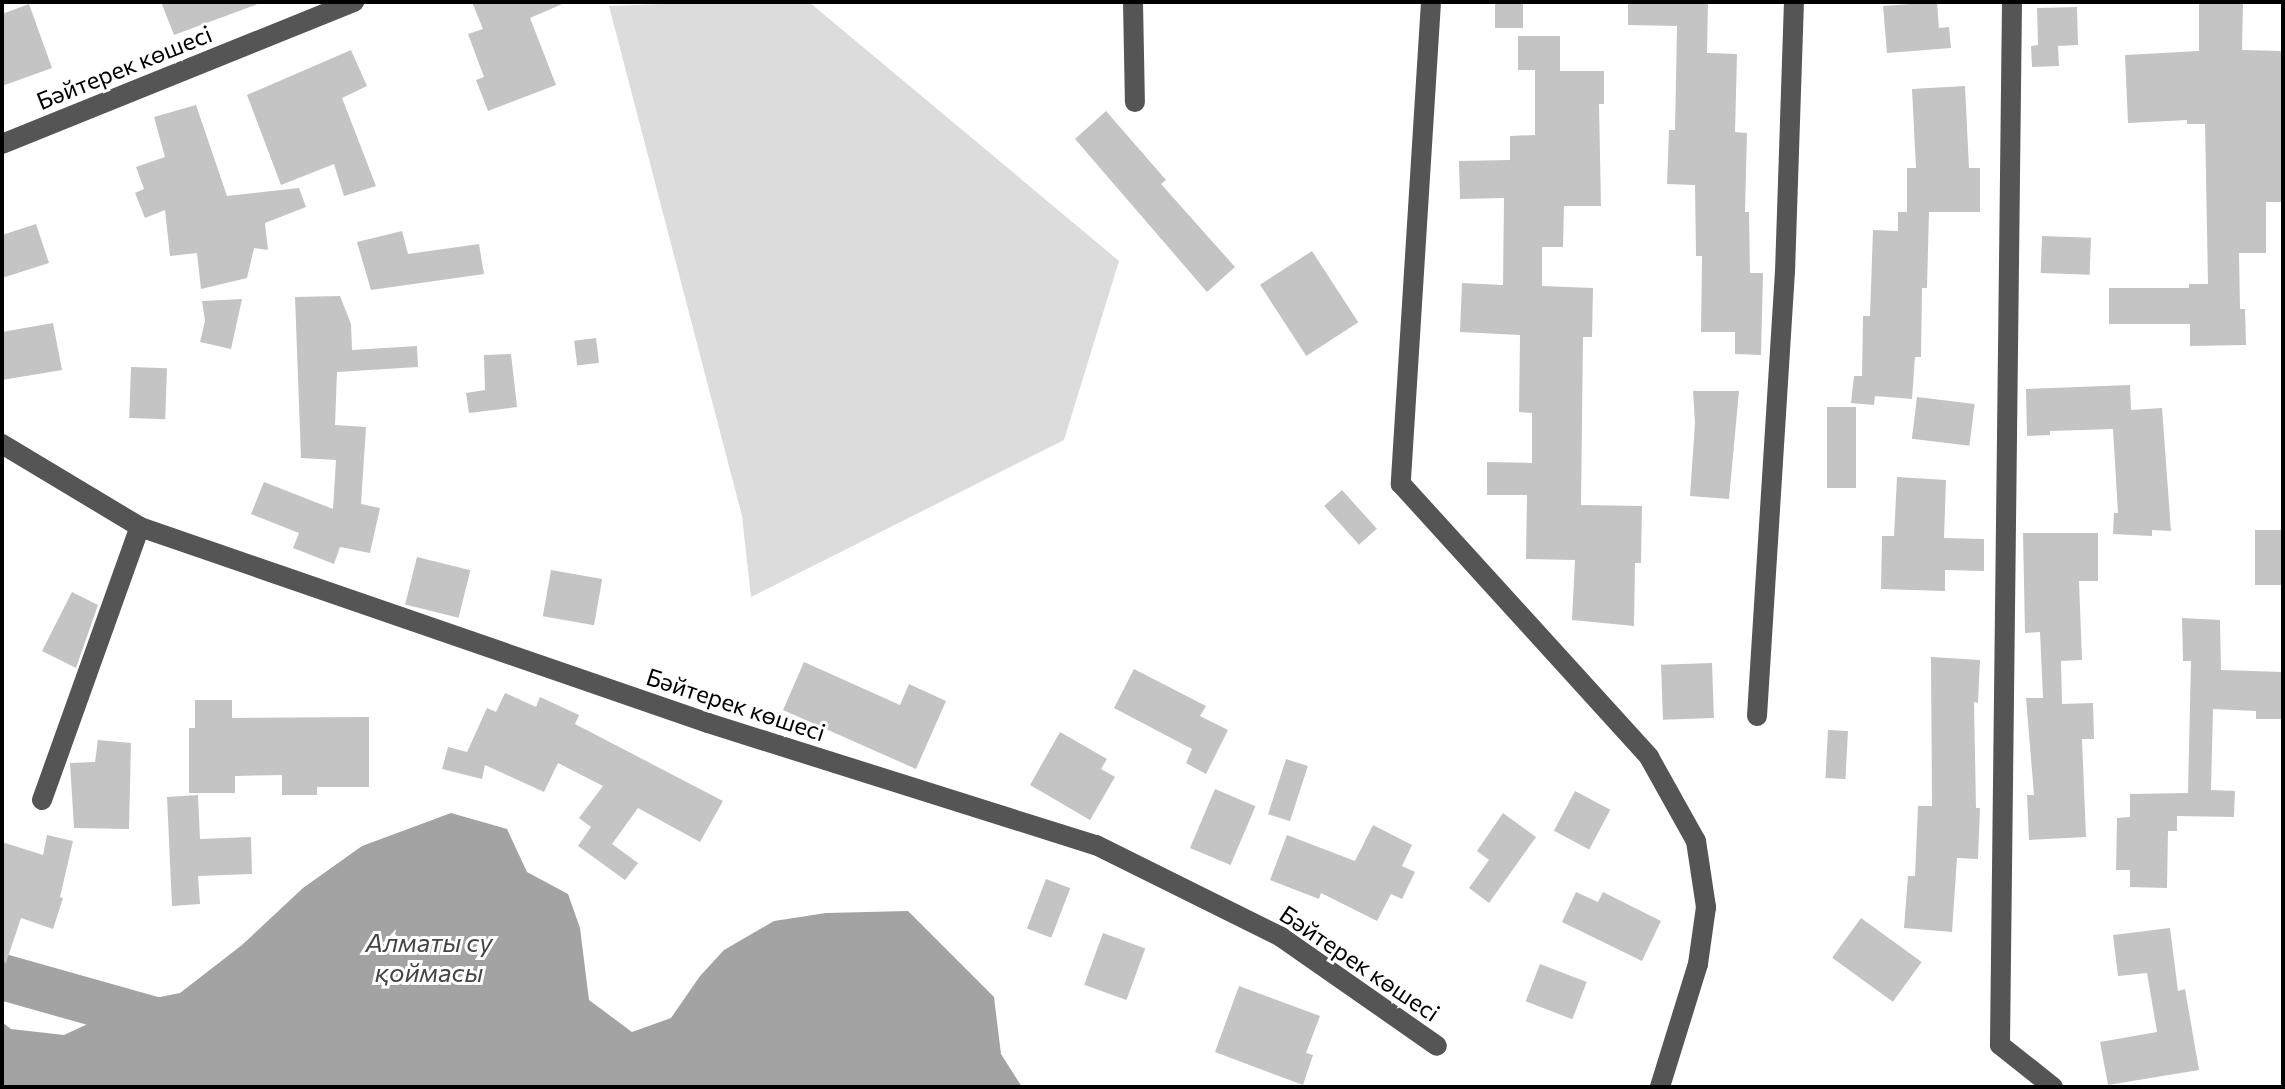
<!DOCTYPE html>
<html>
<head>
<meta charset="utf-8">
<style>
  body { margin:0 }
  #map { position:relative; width:2285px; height:1089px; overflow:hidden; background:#fff; font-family:Commissioner,sans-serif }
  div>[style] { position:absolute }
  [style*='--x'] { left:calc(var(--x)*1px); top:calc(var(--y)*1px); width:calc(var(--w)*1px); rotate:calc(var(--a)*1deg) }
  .green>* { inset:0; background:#dcdcdc }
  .water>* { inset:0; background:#a3a3a3 }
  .river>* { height:46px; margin:-23px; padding:0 23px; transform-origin:23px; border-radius:23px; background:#a3a3a3 }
  .building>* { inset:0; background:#c4c4c4; transform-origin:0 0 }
  .minor>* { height:20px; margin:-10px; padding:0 10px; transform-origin:10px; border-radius:10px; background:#555 }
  span { translate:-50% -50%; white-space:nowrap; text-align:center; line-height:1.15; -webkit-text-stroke:6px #fff; paint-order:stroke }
  .street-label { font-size:24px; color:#000 }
  .water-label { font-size:26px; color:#444; font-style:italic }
  .frame { position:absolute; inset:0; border:4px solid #000; pointer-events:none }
</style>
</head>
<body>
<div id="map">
  <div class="green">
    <i style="clip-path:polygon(714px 2px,809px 2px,1119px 261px,1064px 440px,751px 597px,742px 516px,609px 6px)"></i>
  </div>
  <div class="water">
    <i style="clip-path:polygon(451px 813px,507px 829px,527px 872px,568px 894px,580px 928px,589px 1000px,632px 1032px,671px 1018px,700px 976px,724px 950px,774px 921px,826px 913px,908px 911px,994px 997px,1001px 1054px,1022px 1087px,2px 1087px,2px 1022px,11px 1029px,64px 1035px,135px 1002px,180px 993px,242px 945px,303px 888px,362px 846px)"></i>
  </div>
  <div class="river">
    <i style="--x:2;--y:977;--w:185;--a:15.7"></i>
  </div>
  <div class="building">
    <i style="clip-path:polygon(161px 2px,257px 2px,258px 4px,174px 35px)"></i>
    <i style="clip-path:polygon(472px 2px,567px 2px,530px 18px,556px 85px,488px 111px,476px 80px,484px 77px,468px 34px,483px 29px)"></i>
    <i style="left:1495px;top:2px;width:28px;height:26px"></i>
    <i style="clip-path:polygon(1628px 2px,1708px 2px,1707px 53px,1737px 54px,1735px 132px,1747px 133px,1745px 212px,1749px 212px,1750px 273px,1763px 273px,1761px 355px,1735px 354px,1735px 332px,1701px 332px,1702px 256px,1696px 256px,1695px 185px,1667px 184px,1669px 130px,1675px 130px,1677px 26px,1628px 25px)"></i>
    <i style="clip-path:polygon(1937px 2px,1939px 28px,1949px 27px,1951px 48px,1887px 53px,1883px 6px)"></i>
    <i style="clip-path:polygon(2199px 2px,2243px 2px,2242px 50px,2283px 51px,2283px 202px,2266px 202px,2266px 253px,2239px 253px,2240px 309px,2245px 309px,2246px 345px,2190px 346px,2190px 324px,2109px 324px,2109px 288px,2189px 288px,2189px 284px,2208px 284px,2205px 124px,2187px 124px,2187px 120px,2128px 123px,2125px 55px,2199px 51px)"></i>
    <i style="clip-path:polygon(29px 4px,52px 68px,2px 86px,2px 14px)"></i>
    <i style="clip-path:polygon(2077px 7px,2078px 45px,2058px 46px,2059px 66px,2032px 67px,2031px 46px,2038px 45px,2037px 8px)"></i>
    <i style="clip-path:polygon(1518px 36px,1560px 36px,1560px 71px,1604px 71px,1604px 104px,1599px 104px,1601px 206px,1564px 206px,1563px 247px,1542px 247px,1542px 286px,1593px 288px,1592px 337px,1583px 337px,1581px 505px,1642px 506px,1641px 563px,1635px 563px,1634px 626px,1572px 620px,1575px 560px,1526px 559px,1527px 495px,1487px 495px,1487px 462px,1532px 463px,1532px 413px,1519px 412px,1520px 335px,1460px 332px,1462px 283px,1503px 285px,1504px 198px,1460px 199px,1459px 161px,1510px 160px,1510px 136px,1535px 135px,1535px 70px,1518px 70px)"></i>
    <i style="clip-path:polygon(351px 50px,367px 86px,342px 98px,376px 186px,344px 196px,334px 164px,281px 185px,247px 95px)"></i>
    <i style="clip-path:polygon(1965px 86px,1969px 168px,1980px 168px,1980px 212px,1929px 212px,1927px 288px,1922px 288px,1921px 357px,1915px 357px,1912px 399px,1875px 396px,1874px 405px,1851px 403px,1854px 376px,1862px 376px,1863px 316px,1870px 316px,1873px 230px,1898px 231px,1898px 212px,1907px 212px,1907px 168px,1916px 168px,1912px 89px)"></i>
    <i style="clip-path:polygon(196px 105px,227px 196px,299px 188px,306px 207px,265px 223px,268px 250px,254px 248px,247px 278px,201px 289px,197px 253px,170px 256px,165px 210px,145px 218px,135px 193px,144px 189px,136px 167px,165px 157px,154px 117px)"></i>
    <i style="clip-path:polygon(1106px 111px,1166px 180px,1161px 184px,1235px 267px,1207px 292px,1075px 139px)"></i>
    <i style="clip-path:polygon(36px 224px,49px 263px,2px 278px,2px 235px)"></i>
    <i style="clip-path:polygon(402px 231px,408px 254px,479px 244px,484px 274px,371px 290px,357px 242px)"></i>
    <i style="left:2042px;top:236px;width:49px;height:37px;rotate:2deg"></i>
    <i style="left:1312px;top:251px;width:85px;height:62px;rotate:57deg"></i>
    <i style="clip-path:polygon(340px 296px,351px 324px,352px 350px,417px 346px,418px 367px,337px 372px,335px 425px,366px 427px,361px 504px,380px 508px,370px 553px,340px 547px,334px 564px,293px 548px,299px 533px,251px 514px,264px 482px,333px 509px,336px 460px,301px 458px,295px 297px)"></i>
    <i style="clip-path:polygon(242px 299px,231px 349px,200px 342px,205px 321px,202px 301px)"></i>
    <i style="clip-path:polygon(53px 323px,62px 370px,2px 380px,2px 332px)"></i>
    <i style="left:596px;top:338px;width:25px;height:22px;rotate:83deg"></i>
    <i style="clip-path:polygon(511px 354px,517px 407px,469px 413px,466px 393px,485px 390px,484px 355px)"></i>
    <i style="left:131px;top:367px;width:36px;height:51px;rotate:2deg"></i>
    <i style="clip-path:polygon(2130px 385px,2131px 410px,2162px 408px,2171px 531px,2152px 530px,2152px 536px,2113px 534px,2114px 513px,2118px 513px,2113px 429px,2050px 431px,2050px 435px,2027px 436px,2026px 389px)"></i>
    <i style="clip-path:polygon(1693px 391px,1739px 391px,1729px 499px,1690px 496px,1695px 423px)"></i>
    <i style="left:1917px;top:397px;width:58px;height:42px;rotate:7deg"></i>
    <i style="left:1827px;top:407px;width:29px;height:81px"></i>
    <i style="clip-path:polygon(1897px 477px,1946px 480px,1944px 538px,1984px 539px,1984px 571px,1945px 570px,1945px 591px,1881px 589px,1882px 536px,1894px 536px)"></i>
    <i style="left:1342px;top:490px;width:52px;height:24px;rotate:48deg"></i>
    <i style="left:2283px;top:530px;width:55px;height:28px;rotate:90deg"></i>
    <i style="clip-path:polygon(2023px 533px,2098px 533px,2098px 581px,2079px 581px,2082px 660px,2061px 661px,2062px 704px,2093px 703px,2094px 739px,2082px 739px,2086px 837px,2029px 840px,2027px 795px,2034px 795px,2026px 698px,2043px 698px,2040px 632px,2025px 633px)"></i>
    <i style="left:417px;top:557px;width:55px;height:49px;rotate:14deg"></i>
    <i style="left:551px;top:570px;width:52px;height:47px;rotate:10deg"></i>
    <i style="clip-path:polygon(72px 592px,98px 605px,76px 668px,42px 651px)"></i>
    <i style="clip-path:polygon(2182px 618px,2220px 620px,2221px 670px,2283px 672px,2283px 719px,2256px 719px,2256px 711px,2213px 709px,2211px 790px,2235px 791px,2234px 817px,2177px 816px,2177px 831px,2168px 831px,2167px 888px,2130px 887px,2130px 870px,2116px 870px,2117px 818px,2130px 817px,2130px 794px,2188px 793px,2191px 661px,2183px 661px)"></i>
    <i style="clip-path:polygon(1931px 657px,1980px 660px,1978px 703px,1974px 702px,1976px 808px,1980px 808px,1978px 859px,1957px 858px,1952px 932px,1904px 928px,1908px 876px,1915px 876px,1918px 806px,1932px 806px)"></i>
    <i style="clip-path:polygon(804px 662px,900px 705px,909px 684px,946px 701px,916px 769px,783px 710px)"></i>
    <i style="left:1712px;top:663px;width:55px;height:51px;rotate:88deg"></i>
    <i style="clip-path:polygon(1134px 669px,1206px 706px,1200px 716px,1228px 730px,1206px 774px,1186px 763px,1192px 749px,1114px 708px)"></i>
    <i style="clip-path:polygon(505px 693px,536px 707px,540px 697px,579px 715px,575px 724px,723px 801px,700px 842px,638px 808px,612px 844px,638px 863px,625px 880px,578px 846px,591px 827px,579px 818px,603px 786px,558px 763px,544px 792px,485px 765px,482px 779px,442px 769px,448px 747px,467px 752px,487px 708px,496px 712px)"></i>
    <i style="clip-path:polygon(195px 700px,232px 700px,232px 718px,369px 717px,369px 787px,317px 787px,317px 795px,282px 795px,282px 775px,235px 776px,235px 793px,189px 793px,189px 728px,195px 728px)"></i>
    <i style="left:1828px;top:730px;width:20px;height:48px;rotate:3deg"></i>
    <i style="clip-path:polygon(1060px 732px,1107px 759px,1101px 769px,1115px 777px,1090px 820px,1030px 785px)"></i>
    <i style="clip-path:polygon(98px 740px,131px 743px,129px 829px,74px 828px,70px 763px,95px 762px)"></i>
    <i style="left:1286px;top:759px;width:23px;height:58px;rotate:18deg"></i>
    <i style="left:1215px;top:789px;width:44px;height:64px;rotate:23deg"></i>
    <i style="left:1575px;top:791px;width:40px;height:45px;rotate:28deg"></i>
    <i style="clip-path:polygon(198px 795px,200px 839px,251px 837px,252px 874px,198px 876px,200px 904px,172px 906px,167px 797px)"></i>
    <i style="clip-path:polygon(1503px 813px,1536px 837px,1489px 903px,1469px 888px,1489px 860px,1477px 851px)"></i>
    <i style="clip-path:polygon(1373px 825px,1412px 845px,1402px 866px,1415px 872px,1402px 899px,1391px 894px,1377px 921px,1321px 893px,1319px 899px,1270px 880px,1287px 835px,1355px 861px)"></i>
    <i style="clip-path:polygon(47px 835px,73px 841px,60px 897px,63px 898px,53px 929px,21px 918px,6px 963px,2px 962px,2px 842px,43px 855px)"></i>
    <i style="left:1046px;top:879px;width:26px;height:53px;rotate:21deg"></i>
    <i style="clip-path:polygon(1576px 892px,1598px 902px,1603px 892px,1661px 921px,1642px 961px,1562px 922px)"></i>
    <i style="left:1861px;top:918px;width:75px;height:49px;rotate:36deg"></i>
    <i style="clip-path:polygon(2170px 928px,2178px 991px,2185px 989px,2199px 1070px,2108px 1085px,2100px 1042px,2157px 1032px,2147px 973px,2118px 976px,2113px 935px)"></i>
    <i style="left:1103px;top:933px;width:45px;height:55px;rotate:20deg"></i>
    <i style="left:1540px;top:964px;width:50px;height:40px;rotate:21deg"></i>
    <i style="clip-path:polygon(1239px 986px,1320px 1016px,1306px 1053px,1313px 1055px,1303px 1085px,1215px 1052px)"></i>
  </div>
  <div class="minor">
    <i style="--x:1133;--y:2;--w:100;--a:88.9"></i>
    <i style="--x:1431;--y:2;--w:483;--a:93.6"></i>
    <i style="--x:1401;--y:484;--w:369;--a:47.7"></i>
    <i style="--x:1649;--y:757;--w:96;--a:60.8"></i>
    <i style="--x:1696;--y:841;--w:67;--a:81.4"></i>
    <i style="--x:1706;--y:907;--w:58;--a:98"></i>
    <i style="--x:1698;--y:964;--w:129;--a:107.2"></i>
    <i style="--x:2012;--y:2;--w:1043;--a:90.66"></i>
    <i style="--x:2000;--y:1045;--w:68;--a:38.4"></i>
    <i style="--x:2;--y:144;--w:380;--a:-22"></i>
    <i style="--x:2;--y:444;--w:161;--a:31"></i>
    <i style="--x:140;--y:527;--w:601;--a:19.04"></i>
    <i style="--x:708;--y:723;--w:407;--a:17.5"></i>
    <i style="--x:1096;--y:845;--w:207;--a:26.4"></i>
    <i style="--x:1281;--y:937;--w:190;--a:34.9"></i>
    <i style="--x:1757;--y:716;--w:445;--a:-86.4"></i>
    <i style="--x:1785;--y:272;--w:270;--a:-88.1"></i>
    <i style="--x:42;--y:800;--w:290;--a:-70.3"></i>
  </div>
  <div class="street-label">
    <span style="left:124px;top:67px;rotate:-22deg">Бәйтерек көшесі</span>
    <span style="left:736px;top:704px;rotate:18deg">Бәйтерек көшесі</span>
    <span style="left:1360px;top:963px;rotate:34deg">Бәйтерек көшесі</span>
  </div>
  <div class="water-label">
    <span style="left:429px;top:957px">Алматы су<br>қоймасы</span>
  </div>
  <div class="frame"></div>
</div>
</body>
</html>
